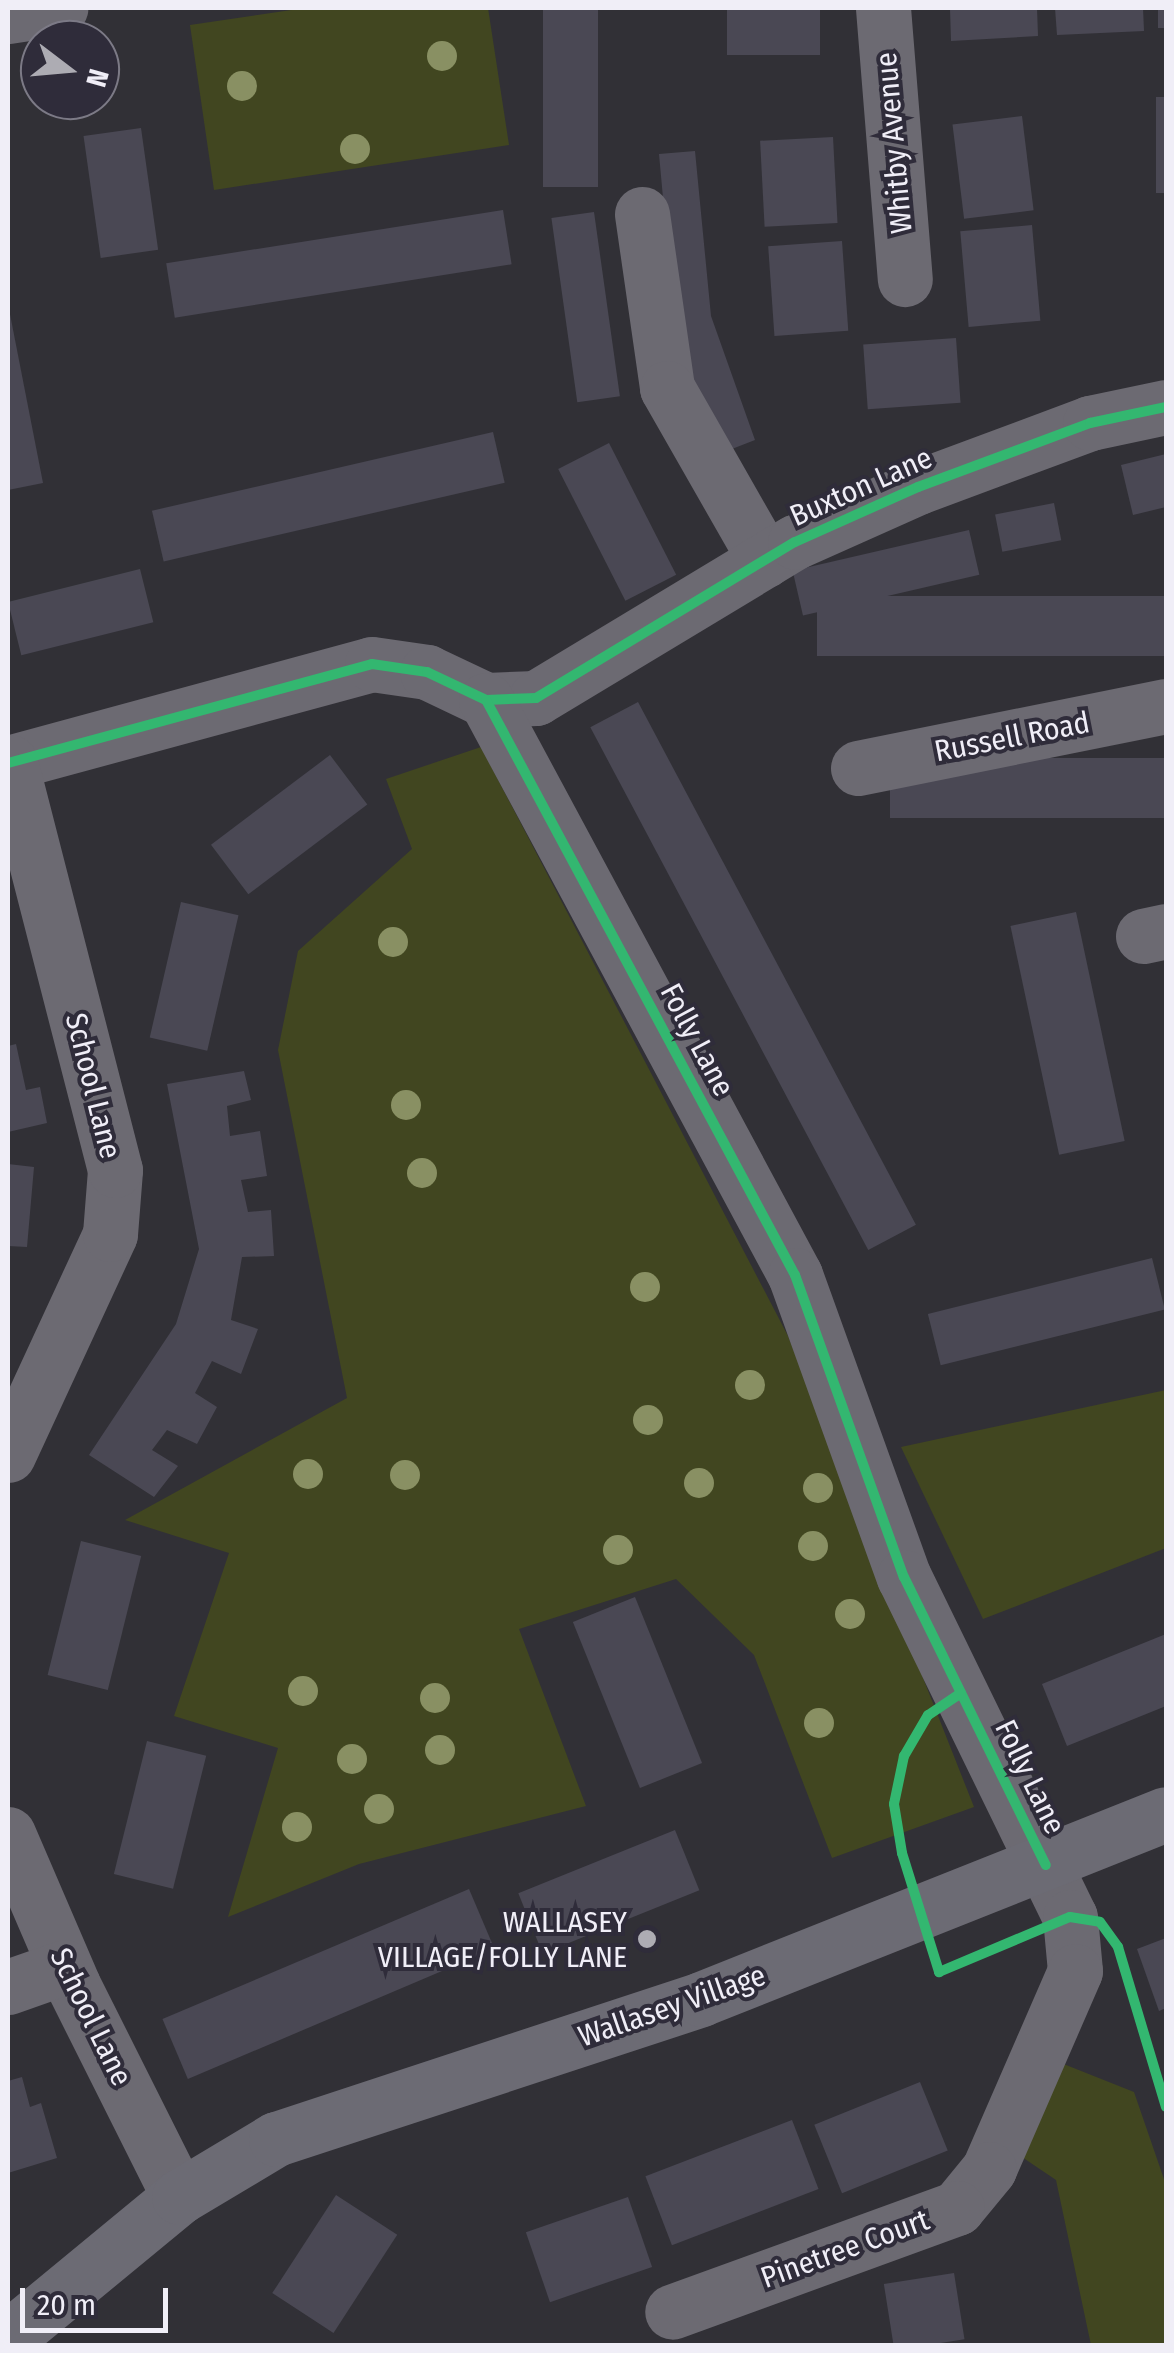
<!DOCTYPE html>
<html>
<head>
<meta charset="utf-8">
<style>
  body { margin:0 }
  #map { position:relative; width:1174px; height:2353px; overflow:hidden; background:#313036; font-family:"Fira Sans Condensed",sans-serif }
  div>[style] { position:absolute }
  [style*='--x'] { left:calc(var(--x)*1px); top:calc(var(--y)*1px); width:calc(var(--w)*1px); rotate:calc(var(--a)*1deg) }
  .green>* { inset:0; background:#414620 }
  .building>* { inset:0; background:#4a4854; transform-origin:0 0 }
  .minor>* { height:55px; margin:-27.5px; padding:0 27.5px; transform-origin:27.5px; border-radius:27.5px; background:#6c6a72 }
  .major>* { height:55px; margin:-27.5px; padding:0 27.5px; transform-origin:27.5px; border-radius:27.5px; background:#6c6b74 }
  .cycleway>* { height:10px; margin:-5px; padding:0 5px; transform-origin:5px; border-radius:5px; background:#33b770 }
  .trees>* { width:30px; height:30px; margin:-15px; border-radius:50%; background:#899063 }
  .dots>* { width:28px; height:28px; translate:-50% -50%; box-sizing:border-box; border:5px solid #2f2c3a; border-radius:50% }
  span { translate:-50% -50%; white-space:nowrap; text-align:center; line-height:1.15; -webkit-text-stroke:8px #2f2c3a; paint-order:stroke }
  .street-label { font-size:30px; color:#f0eef7 }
  .poi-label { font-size:30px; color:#f0eef7 }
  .right { translate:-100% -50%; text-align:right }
  .frame { position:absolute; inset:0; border:10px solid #f0eef7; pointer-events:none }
  .north { position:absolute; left:20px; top:20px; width:100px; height:100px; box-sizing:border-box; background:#2f2c3a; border:2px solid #7c7a86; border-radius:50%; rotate:106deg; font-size:28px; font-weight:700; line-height:40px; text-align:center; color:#f0eef7 }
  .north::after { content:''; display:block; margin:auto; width:35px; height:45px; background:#adacb3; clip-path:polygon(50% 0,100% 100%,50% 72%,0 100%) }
  .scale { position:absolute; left:20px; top:2288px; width:148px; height:45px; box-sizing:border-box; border:5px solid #f0eef7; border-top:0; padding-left:12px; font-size:30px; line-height:35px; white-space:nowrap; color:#f0eef7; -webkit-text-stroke:8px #2f2c3a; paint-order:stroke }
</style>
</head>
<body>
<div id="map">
  <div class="green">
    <i style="clip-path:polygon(305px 8px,488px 8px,509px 145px,214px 190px,190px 25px)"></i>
    <i style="clip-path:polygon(481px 747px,788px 1336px,974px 1807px,832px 1858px,754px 1655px,676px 1579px,519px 1629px,586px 1806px,359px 1864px,228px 1917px,278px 1748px,174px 1716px,229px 1553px,125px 1520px,347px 1398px,278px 1050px,298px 951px,412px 849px,386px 779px)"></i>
    <i style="clip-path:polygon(1166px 1390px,1166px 1548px,983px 1619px,901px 1447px)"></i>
    <i style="clip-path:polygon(1056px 2061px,1134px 2092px,1166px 2185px,1166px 2345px,1091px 2345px,1056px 2180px,1016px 2153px)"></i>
  </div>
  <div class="building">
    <i style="left:543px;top:8px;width:55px;height:179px"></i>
    <i style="left:727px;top:8px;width:93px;height:47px"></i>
    <i style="clip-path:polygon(950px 8px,1037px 8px,1038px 36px,951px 41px)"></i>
    <i style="clip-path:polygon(1055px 8px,1143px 8px,1144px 31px,1057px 35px)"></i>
    <i style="left:1158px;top:8px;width:8px;height:20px"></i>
    <i style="left:1156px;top:97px;width:10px;height:96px"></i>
    <i style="left:1022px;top:116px;width:95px;height:70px;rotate:83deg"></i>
    <i style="left:141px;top:128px;width:123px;height:58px;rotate:82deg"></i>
    <i style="left:833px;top:137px;width:86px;height:73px;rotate:87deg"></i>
    <i style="clip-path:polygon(695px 151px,711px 316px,755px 440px,719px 454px,675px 329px,659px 154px)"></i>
    <i style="left:503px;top:210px;width:55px;height:341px;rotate:81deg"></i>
    <i style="left:594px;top:212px;width:186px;height:43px;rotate:82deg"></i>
    <i style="left:1032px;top:225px;width:96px;height:72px;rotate:85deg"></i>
    <i style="left:842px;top:241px;width:90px;height:74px;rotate:86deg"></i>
    <i style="clip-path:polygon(8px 304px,43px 483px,8px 490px)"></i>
    <i style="left:956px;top:338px;width:65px;height:93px;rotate:86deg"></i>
    <i style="left:493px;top:432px;width:52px;height:350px;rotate:77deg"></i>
    <i style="left:609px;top:443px;width:148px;height:57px;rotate:63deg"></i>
    <i style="clip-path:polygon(1166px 454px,1166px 507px,1133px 515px,1121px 465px)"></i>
    <i style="left:1054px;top:503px;width:38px;height:60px;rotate:79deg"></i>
    <i style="left:969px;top:530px;width:46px;height:181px;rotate:77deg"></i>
    <i style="left:140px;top:569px;width:55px;height:136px;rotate:76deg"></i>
    <i style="left:1166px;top:596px;width:60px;height:349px;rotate:90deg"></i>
    <i style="left:638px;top:702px;width:592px;height:54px;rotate:62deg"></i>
    <i style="left:330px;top:755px;width:62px;height:149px;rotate:53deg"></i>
    <i style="left:1166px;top:758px;width:60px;height:276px;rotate:90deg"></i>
    <i style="left:181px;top:902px;width:59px;height:139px;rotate:13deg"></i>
    <i style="left:1076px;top:912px;width:234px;height:67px;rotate:78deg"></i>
    <i style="clip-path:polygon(16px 1044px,26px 1090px,40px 1087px,47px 1123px,8px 1132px,8px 1046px)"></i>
    <i style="clip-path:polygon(244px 1071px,251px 1100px,227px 1106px,230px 1136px,260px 1131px,267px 1176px,241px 1180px,248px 1212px,271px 1210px,274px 1256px,242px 1257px,231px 1320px,258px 1329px,241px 1374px,212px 1361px,195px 1393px,217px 1407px,197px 1444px,167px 1430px,152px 1450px,178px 1466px,154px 1497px,89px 1455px,176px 1324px,199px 1249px,167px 1084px)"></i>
    <i style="clip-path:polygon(8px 1164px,34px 1167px,27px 1247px,8px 1246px)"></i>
    <i style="left:1152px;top:1258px;width:53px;height:231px;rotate:76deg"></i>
    <i style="left:81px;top:1541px;width:62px;height:138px;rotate:14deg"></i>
    <i style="left:635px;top:1597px;width:179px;height:67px;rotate:68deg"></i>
    <i style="clip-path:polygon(1166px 1634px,1166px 1706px,1067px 1746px,1042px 1684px)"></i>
    <i style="left:147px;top:1741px;width:61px;height:137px;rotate:14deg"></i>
    <i style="left:675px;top:1830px;width:65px;height:169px;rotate:68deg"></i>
    <i style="left:469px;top:1889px;width:65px;height:333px;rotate:67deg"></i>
    <i style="clip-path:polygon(1166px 1938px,1166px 2008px,1159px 2011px,1137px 1949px)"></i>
    <i style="clip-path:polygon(22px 2077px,30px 2107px,41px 2103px,57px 2158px,8px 2173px,8px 2081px)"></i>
    <i style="left:920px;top:2082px;width:74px;height:114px;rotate:68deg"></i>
    <i style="left:792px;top:2120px;width:74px;height:157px;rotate:69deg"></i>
    <i style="left:336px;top:2195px;width:73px;height:117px;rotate:33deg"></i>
    <i style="left:628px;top:2197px;width:74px;height:108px;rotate:71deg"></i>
    <i style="left:954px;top:2273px;width:67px;height:71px;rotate:81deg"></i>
  </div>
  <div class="minor">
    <i style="--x:883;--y:8;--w:272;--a:85.4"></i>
    <i style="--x:8;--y:16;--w:53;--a:-8.7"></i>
    <i style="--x:642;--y:214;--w:176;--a:81.8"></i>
    <i style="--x:667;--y:388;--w:198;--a:60.3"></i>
    <i style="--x:486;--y:700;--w:50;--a:-2.3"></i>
    <i style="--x:536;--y:698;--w:302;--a:-31.1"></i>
    <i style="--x:795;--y:542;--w:135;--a:-24.1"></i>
    <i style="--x:918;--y:487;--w:184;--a:-20.4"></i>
    <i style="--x:1090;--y:423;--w:78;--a:-11.9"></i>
    <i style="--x:8;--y:763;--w:377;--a:-15.2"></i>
    <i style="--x:372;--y:664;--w:56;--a:8.3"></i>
    <i style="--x:427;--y:672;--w:65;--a:25.4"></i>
    <i style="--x:486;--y:700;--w:653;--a:61.75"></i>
    <i style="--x:795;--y:1275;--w:321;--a:70.2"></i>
    <i style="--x:904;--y:1577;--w:378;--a:64"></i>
    <i style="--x:1070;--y:1917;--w:54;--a:84.7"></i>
    <i style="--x:1075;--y:1971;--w:216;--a:113.5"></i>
    <i style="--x:989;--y:2169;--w:50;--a:129.4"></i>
    <i style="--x:957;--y:2208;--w:303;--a:160"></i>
    <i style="--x:858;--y:768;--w:314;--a:-11.4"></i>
    <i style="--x:1143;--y:936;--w:24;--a:-12"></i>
    <i style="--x:8;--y:1455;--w:243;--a:-65.2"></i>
    <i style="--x:110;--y:1234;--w:64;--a:-85.5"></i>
    <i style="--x:115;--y:1170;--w:421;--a:-104.4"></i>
    <i style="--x:8;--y:1834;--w:164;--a:66.7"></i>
    <i style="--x:73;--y:1985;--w:237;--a:63.4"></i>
    <i style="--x:8;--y:1987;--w:60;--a:-19.3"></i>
  </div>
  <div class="major">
    <i style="--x:8;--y:2338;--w:222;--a:-39.5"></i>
    <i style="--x:179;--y:2197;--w:113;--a:-30.9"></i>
    <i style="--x:276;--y:2139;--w:447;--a:-18.2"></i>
    <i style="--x:701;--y:1999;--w:500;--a:-21.7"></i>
  </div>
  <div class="cycleway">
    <i style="--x:486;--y:700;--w:50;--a:-2.3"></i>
    <i style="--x:536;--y:698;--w:302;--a:-31.1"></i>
    <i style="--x:795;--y:542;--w:135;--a:-24.1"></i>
    <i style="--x:918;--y:487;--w:184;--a:-20.4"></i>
    <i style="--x:1090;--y:423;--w:78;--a:-11.9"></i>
    <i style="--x:8;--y:763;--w:377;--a:-15.2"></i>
    <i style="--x:372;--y:664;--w:56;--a:8.3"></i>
    <i style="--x:427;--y:672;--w:65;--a:25.4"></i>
    <i style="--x:486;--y:700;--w:653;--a:61.75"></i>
    <i style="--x:795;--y:1275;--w:321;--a:70.2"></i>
    <i style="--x:904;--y:1577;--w:321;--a:63.8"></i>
    <i style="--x:961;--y:1693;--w:40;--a:146"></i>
    <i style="--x:928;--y:1715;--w:48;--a:120.3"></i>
    <i style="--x:904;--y:1756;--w:49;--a:101.8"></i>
    <i style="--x:894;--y:1804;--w:50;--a:80.7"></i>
    <i style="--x:902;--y:1853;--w:125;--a:72.7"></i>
    <i style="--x:939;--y:1972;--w:142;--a:-22.8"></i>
    <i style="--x:1070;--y:1917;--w:30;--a:9"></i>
    <i style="--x:1100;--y:1922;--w:31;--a:54"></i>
    <i style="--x:1118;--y:1947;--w:167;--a:73.3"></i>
  </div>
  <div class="trees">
    <i style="left:442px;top:56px"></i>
    <i style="left:242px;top:86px"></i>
    <i style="left:355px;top:149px"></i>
    <i style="left:393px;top:942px"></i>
    <i style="left:406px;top:1105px"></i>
    <i style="left:422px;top:1173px"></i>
    <i style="left:645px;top:1287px"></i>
    <i style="left:750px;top:1385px"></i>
    <i style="left:648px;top:1420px"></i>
    <i style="left:308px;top:1474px"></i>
    <i style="left:405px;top:1475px"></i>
    <i style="left:699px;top:1483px"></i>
    <i style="left:818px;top:1488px"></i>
    <i style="left:813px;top:1546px"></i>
    <i style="left:618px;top:1550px"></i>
    <i style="left:850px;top:1614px"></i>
    <i style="left:303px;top:1691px"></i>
    <i style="left:435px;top:1698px"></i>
    <i style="left:819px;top:1723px"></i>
    <i style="left:440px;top:1750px"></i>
    <i style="left:352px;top:1759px"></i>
    <i style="left:379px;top:1809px"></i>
    <i style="left:297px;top:1827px"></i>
  </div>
  <div class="dots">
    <i style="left:647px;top:1939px;background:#adacb3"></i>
  </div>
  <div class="street-label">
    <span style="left:894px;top:143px;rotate:-95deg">Whitby Avenue</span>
    <span style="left:861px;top:487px;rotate:-24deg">Buxton Lane</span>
    <span style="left:1012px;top:737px;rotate:-11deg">Russell Road</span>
    <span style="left:697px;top:1040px;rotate:62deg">Folly Lane</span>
    <span style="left:93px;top:1086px;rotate:76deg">School Lane</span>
    <span style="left:1030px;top:1777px;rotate:64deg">Folly Lane</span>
    <span style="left:672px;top:2006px;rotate:-19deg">Wallasey Village</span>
    <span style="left:91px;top:2017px;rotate:64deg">School Lane</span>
    <span style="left:845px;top:2249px;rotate:-20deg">Pinetree Court</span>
  </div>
  <div class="poi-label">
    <span class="right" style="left:627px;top:1939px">WALLASEY<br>VILLAGE/FOLLY LANE</span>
  </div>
  <div class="frame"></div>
  <div class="north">N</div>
  <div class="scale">20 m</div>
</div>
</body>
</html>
